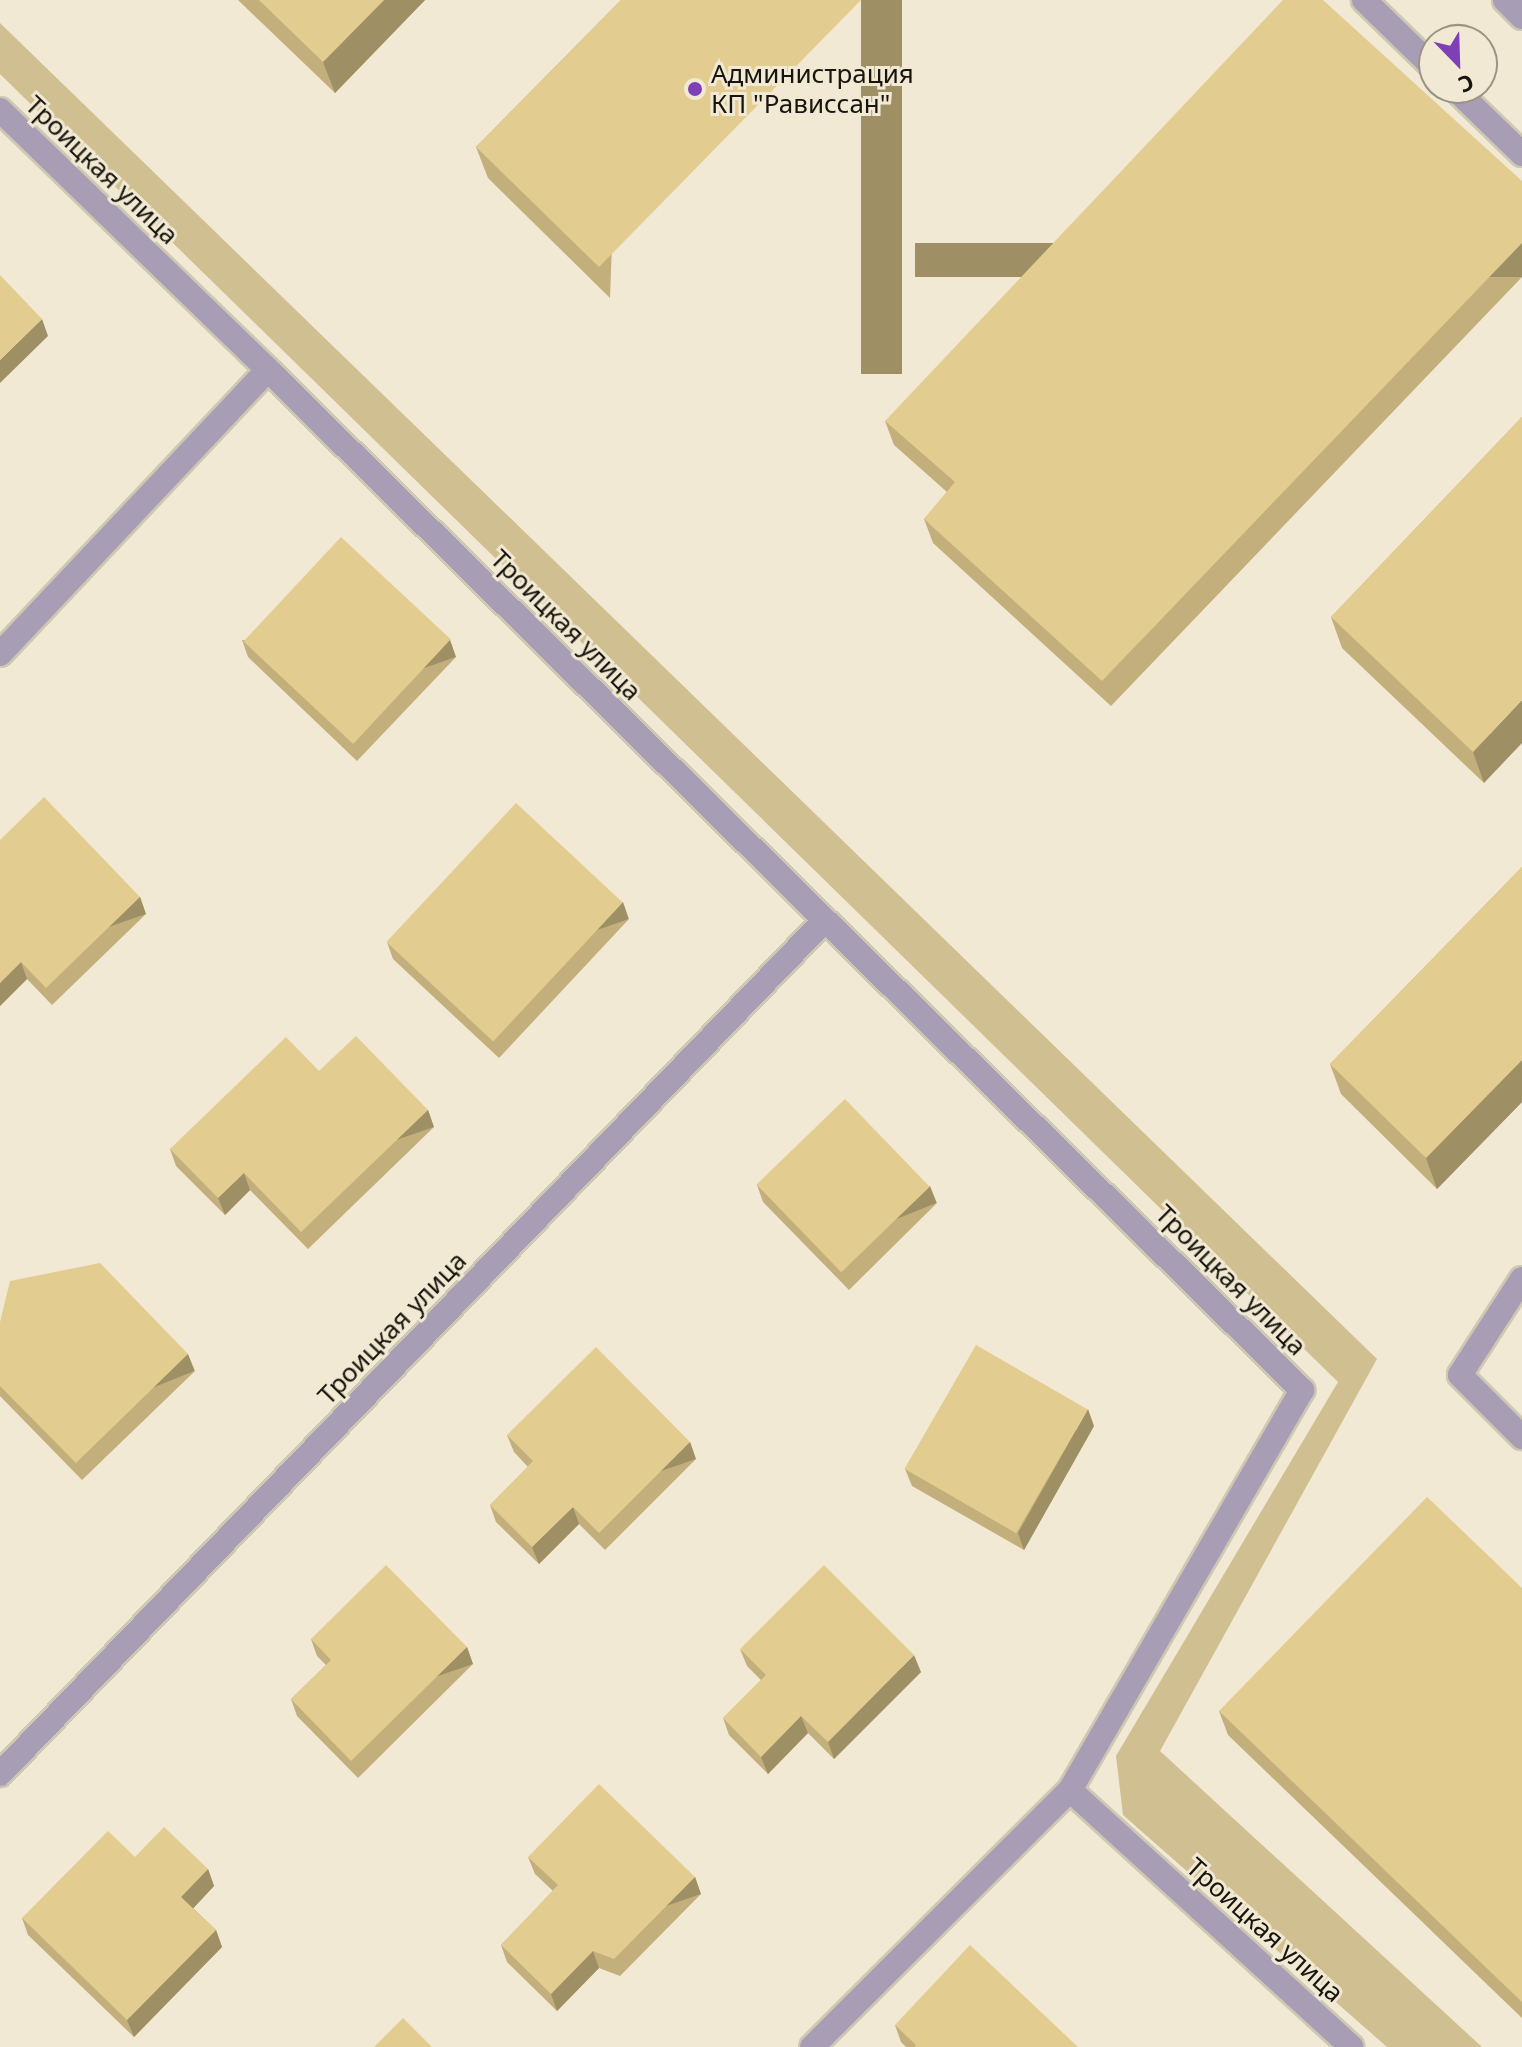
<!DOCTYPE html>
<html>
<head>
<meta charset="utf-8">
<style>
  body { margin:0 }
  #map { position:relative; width:1522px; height:2047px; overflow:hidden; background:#f1e9d3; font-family:"Noto Sans",sans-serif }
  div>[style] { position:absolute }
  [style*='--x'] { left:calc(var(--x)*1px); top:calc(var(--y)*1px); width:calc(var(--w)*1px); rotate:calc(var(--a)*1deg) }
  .green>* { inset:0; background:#d0bf91 }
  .roads { filter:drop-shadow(2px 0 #cec7b3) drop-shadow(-2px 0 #cec7b3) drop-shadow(0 2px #cec7b3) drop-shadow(0 -2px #cec7b3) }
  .service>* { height:24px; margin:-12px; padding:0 12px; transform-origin:12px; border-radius:12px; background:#a79db5 }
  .minor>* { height:24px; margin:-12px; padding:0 12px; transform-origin:12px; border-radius:12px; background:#a79db5 }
  .wall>* { inset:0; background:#c2af7b }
  .shaded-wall>* { inset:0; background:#9e8f64; transform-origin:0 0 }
  .building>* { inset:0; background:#e2cc8f; transform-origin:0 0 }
  .dots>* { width:22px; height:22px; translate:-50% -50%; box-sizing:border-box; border:4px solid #f1e9d3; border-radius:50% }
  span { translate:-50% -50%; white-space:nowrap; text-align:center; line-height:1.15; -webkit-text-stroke:6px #f1e9d3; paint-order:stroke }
  .poi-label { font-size:26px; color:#18150e }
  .left { translate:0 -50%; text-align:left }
  .street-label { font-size:26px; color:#18150e }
  .north { position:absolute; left:1418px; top:24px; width:80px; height:80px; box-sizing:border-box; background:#f1e9d3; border:2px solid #9a9484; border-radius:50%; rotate:157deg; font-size:22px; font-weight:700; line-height:32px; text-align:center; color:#18150e }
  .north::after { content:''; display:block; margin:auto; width:28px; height:36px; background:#7d40b6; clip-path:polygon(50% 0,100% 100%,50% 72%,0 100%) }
</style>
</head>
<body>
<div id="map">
  <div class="green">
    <i style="clip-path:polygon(0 23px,1377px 1359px,1160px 1751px,1482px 2047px,1387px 2047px,1123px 1815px,1116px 1756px,1338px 1382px,0 74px)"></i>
  </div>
  <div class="roads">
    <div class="service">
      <i style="--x:1364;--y:0;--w:98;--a:44.2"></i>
      <i style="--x:1454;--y:88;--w:95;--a:44.1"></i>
      <i style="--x:1522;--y:1279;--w:114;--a:122.9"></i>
      <i style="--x:1460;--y:1375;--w:88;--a:45"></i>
    </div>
    <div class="minor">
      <i style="--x:1505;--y:0;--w:24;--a:45"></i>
      <i style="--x:0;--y:110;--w:373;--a:44.1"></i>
      <i style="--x:0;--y:654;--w:390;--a:-46.7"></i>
      <i style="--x:268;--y:370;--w:783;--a:44.64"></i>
      <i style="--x:0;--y:1774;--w:1187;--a:-45.99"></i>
      <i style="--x:825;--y:920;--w:670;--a:44.58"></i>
      <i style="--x:1302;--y:1390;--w:462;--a:120.1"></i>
      <i style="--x:1070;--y:1790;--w:364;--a:135.1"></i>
      <i style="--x:1070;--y:1790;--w:381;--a:42.4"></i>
    </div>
  </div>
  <div class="wall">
    <i style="clip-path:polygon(238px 0,425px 0,335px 93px)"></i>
    <i style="clip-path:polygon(621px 0,610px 298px,488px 178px,476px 147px)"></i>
    <i style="clip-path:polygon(1522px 181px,1522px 277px,1111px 706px,933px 543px,924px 519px,947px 492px,894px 445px,885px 421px)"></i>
    <i style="clip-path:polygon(1522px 417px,1484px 783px,1342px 648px,1331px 617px)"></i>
    <i style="clip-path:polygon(242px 640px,450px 640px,456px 657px,357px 761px,248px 657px)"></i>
    <i style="clip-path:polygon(0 840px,140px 897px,146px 914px,52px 1005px,27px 979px,0 1006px)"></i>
    <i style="clip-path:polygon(1522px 867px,1522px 1102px,1437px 1189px,1341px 1094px,1330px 1064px)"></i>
    <i style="clip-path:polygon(629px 919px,499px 1058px,393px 959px,387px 942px)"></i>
    <i style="clip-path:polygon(319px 1071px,428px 1110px,434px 1127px,308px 1249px,250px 1190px,225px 1215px,176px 1166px,170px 1149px)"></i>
    <i style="clip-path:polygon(757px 1185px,937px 1203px,849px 1290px,763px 1202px)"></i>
    <i style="clip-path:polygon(0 1322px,195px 1371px,82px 1480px,0 1396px)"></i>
    <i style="clip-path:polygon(1094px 1426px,1024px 1550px,912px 1486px,905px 1469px)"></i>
    <i style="clip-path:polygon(507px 1435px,690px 1442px,696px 1459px,605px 1550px,579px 1524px,539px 1564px,496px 1522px,490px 1505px,528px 1467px,514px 1452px)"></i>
    <i style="clip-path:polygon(1522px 1588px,1522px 2018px,1228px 1735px,1219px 1711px)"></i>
    <i style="clip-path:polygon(311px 1639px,467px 1647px,473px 1664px,358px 1778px,297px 1716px,291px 1699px,326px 1665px,317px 1656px)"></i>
    <i style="clip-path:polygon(740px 1649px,921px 1672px,834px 1759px,808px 1733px,768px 1774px,729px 1735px,723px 1718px,761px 1680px,747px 1666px)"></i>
    <i style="clip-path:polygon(135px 1857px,208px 1869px,214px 1886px,193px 1908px,216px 1930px,222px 1947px,134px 2037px,28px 1935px,22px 1918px)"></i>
    <i style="clip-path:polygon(528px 1857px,695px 1877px,701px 1894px,620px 1976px,599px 1968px,557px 2011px,507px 1962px,501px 1945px,553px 1891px,535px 1874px)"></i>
    <i style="clip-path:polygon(895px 2025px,1078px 2047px,906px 2047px,901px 2042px)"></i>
  </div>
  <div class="shaded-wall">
    <i style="clip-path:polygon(384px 0,425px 0,335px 93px,323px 62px)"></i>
    <i style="left:861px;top:0;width:41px;height:374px"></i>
    <i style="left:1522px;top:243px;width:34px;height:607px;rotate:90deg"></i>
    <i style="clip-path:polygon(42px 319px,48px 336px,0 383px,0 360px)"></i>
    <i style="left:450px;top:640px;width:18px;height:144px;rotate:71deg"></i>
    <i style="clip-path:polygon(1522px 700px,1522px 743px,1484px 783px,1473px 752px)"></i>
    <i style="left:140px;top:897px;width:18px;height:131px;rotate:71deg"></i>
    <i style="left:623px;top:902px;width:18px;height:190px;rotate:71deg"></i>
    <i style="clip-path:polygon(21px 962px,27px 979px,0 1006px,0 983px)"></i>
    <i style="clip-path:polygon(1522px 1060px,1522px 1102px,1437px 1189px,1426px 1158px)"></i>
    <i style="left:428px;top:1110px;width:18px;height:176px;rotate:71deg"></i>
    <i style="clip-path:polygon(244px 1173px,250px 1190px,225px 1215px,218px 1198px)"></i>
    <i style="left:930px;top:1186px;width:18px;height:124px;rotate:68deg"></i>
    <i style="left:188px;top:1354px;width:18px;height:156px;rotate:68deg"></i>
    <i style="clip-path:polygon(1088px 1409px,1094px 1426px,1024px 1550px,1018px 1533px)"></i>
    <i style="left:690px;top:1442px;width:18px;height:129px;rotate:71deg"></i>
    <i style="clip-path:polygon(573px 1507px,579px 1524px,539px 1564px,532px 1547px)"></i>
    <i style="left:467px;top:1647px;width:18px;height:163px;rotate:71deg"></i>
    <i style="clip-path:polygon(914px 1655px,921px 1672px,834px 1759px,828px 1742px)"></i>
    <i style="clip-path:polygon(801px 1716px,808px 1733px,768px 1774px,761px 1757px)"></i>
    <i style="clip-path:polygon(208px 1869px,214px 1886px,188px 1914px,181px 1897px)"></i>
    <i style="left:695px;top:1877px;width:18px;height:115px;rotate:71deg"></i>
    <i style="clip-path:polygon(216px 1930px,222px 1947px,134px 2037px,127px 2020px)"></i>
    <i style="clip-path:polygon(593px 1951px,599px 1968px,557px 2011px,551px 1994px)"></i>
  </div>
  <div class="building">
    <i style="clip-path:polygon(259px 0,384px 0,323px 62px)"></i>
    <i style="clip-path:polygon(621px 0,861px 0,599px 267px,476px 147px)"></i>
    <i style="clip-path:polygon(1283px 0,1323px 0,1522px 181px,1522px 243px,1102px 681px,924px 519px,955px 482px,885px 421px)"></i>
    <i style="clip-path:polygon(0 275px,42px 319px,0 360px)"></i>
    <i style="clip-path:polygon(1522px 417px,1522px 700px,1473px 752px,1331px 617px)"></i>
    <i style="left:341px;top:537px;width:150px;height:143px;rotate:43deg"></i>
    <i style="clip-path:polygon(44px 797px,140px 897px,46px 988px,21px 962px,0 983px,0 840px)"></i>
    <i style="left:516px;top:803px;width:146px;height:190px;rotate:43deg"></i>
    <i style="clip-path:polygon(1522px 867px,1522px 1060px,1426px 1158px,1330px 1064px)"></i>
    <i style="clip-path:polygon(356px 1036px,428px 1110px,301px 1232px,244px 1173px,218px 1198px,170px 1149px,286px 1037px,319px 1071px)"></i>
    <i style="left:845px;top:1099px;width:122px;height:123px;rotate:46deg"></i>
    <i style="clip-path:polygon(100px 1263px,188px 1354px,76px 1463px,0 1386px,0 1322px,10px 1281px)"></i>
    <i style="left:976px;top:1345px;width:129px;height:143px;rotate:30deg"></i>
    <i style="clip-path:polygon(596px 1347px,690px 1442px,599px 1533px,573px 1507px,532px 1547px,490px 1505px,533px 1461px,507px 1435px)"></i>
    <i style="clip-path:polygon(1427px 1497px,1522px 1588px,1522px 2002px,1219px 1711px)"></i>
    <i style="clip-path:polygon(386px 1565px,467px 1647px,351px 1761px,291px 1699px,331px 1660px,311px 1639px)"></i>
    <i style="clip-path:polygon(824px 1565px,914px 1655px,828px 1742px,801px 1716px,761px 1757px,723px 1718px,766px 1675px,740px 1649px)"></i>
    <i style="clip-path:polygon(599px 1784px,695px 1877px,614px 1959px,593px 1951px,551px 1994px,501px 1945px,558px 1885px,528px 1857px)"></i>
    <i style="clip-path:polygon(164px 1827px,208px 1869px,181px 1897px,216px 1930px,127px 2020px,22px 1918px,108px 1831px,135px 1857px)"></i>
    <i style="clip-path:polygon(970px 1945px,1078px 2047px,914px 2047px,916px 2045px,895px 2025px)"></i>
    <i style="clip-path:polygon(403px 2018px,432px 2047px,374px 2047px)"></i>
  </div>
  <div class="dots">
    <i style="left:695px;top:89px;background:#7d40b6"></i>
  </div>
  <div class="poi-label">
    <span class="left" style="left:711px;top:89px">Администрация<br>КП "Рависсан"</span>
  </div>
  <div class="street-label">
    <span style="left:102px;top:170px;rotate:44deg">Троицкая улица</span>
    <span style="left:566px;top:625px;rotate:45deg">Троицкая улица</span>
    <span style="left:1231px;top:1280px;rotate:45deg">Троицкая улица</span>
    <span style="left:392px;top:1328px;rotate:-46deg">Троицкая улица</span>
    <span style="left:1265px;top:1930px;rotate:42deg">Троицкая улица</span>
  </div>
  <div class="north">С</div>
</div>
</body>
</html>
